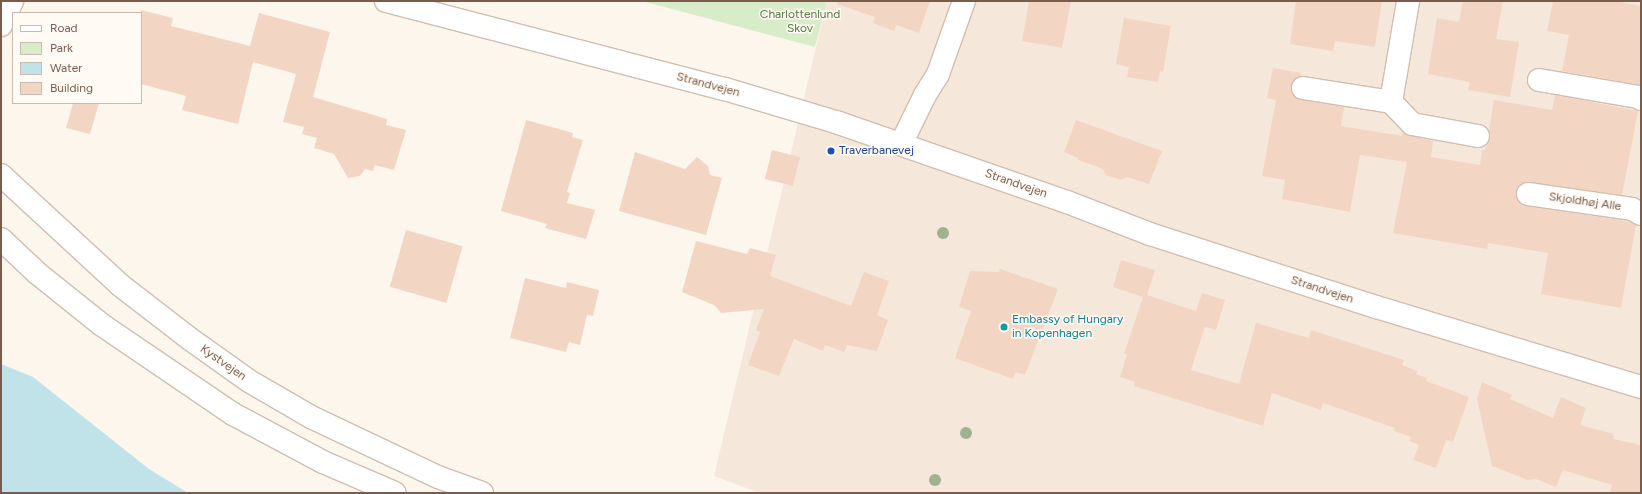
<!DOCTYPE html>
<html>
<head>
<meta charset="utf-8">
<style>
  body { margin:0 }
  #map { position:relative; width:1642px; height:494px; overflow:hidden; background:#fdf6ec; font-family:Figtree,sans-serif }
  div>[style] { position:absolute }
  [style*='--x'] { left:calc(var(--x)*1px); top:calc(var(--y)*1px); width:calc(var(--w)*1px); rotate:calc(var(--a)*1deg) }
  .residential>* { inset:0; background:#f5e8da }
  .green>* { inset:0; background:#d8ecc9 }
  .water>* { inset:0; background:#bfe3e8 }
  .building>* { inset:0; background:#f3d5c3; transform-origin:0 0 }
  .roads { filter:drop-shadow(1px 0 #d1beb0) drop-shadow(-1px 0 #d1beb0) drop-shadow(0 1px #d1beb0) drop-shadow(0 -1px #d1beb0) }
  .minor>* { height:22px; margin:-11px; padding:0 11px; transform-origin:11px; border-radius:11px; background:#fff }
  .secondary>* { height:22px; margin:-11px; padding:0 11px; transform-origin:11px; border-radius:11px; background:#fff }
  .trees>* { width:12px; height:12px; margin:-6px; border-radius:50%; background:#a0b28e }
  .dots>* { width:11px; height:11px; translate:-50% -50%; box-sizing:border-box; border:2px solid #fffaf3; border-radius:50% }
  span { translate:-50% -50%; white-space:nowrap; text-align:center; line-height:1.15; -webkit-text-stroke:3px #fffaf3; paint-order:stroke }
  .park-label { font-size:12px; color:#537a41 }
  .street-label { font-size:12px; color:#7a5c4d }
  .transit-label { font-size:12px; color:#164399 }
  .left { translate:0 -50%; text-align:left }
  .culture-label { font-size:12px; color:#0d838f }
  .frame { position:absolute; inset:0; border:2px solid #7a5c4d; pointer-events:none }
  .legend { position:absolute; left:12px; top:12px; width:130px; height:92px; box-sizing:border-box; background:#fffaf3; border:1px solid #cabbb1; margin:0; padding:5px 7px; list-style:none; font-size:12px; color:#7a5c4d }
  .legend li { display:flex; align-items:center; gap:8px; height:20px }
  .legend b { width:20px; border:1px solid #cabbb1 }
</style>
</head>
<body>
<div id="map">
  <div class="residential">
    <i style="clip-path:polygon(827px 1px,1641px 1px,1641px 493px,760px 493px,714px 476px)"></i>
  </div>
  <div class="green">
    <i style="clip-path:polygon(642px 1px,827px 1px,815px 47px)"></i>
  </div>
  <div class="water">
    <i style="clip-path:polygon(1px 364px,33px 377px,149px 469px,188px 493px,1px 493px)"></i>
  </div>
  <div class="building">
    <i style="clip-path:polygon(838px 1px,930px 1px,919px 33px,896px 25px,894px 31px,873px 23px,875px 17px,837px 4px)"></i>
    <i style="clip-path:polygon(1029px 1px,1071px 1px,1062px 48px,1022px 41px)"></i>
    <i style="clip-path:polygon(1296px 1px,1382px 1px,1375px 47px,1335px 41px,1333px 51px,1290px 44px)"></i>
    <i style="clip-path:polygon(1463px 1px,1503px 1px,1496px 39px,1519px 42px,1510px 97px,1468px 90px,1470px 82px,1428px 74px,1437px 18px,1459px 22px)"></i>
    <i style="clip-path:polygon(1553px 1px,1615px 1px,1641px 6px,1641px 85px,1562px 71px,1569px 35px,1547px 31px)"></i>
    <i style="clip-path:polygon(141px 10px,173px 18px,171px 26px,250px 46px,259px 13px,330px 32px,313px 97px,387px 119px,386px 125px,406px 130px,394px 170px,375px 165px,373px 171px,365px 169px,360px 176px,348px 178px,334px 154px,314px 148px,317px 138px,302px 134px,304px 127px,283px 122px,296px 74px,253px 62px,238px 124px,182px 110px,186px 96px,141px 84px)"></i>
    <i style="clip-path:polygon(1124px 18px,1171px 26px,1163px 72px,1160px 71px,1158px 82px,1127px 77px,1129px 67px,1116px 64px)"></i>
    <i style="clip-path:polygon(1273px 68px,1301px 73px,1300px 76px,1294px 80px,1291px 86px,1292px 93px,1295px 98px,1344px 107px,1341px 126px,1402px 136px,1402px 133px,1405px 134px,1433px 141px,1431px 157px,1480px 165px,1482px 150px,1485px 150px,1490px 139px,1489px 130px,1494px 100px,1552px 110px,1555px 95px,1638px 111px,1622px 195px,1529px 182px,1523px 183px,1518px 186px,1516px 193px,1517px 199px,1520px 204px,1526px 206px,1628px 221px,1636px 225px,1621px 308px,1541px 294px,1548px 253px,1488px 243px,1487px 249px,1393px 233px,1407px 162px,1360px 155px,1350px 212px,1282px 199px,1285px 180px,1262px 176px,1276px 100px,1267px 98px)"></i>
    <i style="clip-path:polygon(73px 103px,99px 103px,90px 134px,66px 128px)"></i>
    <i style="clip-path:polygon(526px 120px,573px 133px,572px 137px,583px 140px,567px 192px,570px 193px,567px 203px,595px 210px,586px 239px,545px 228px,547px 224px,501px 211px)"></i>
    <i style="clip-path:polygon(1076px 120px,1162px 151px,1149px 184px,1127px 177px,1121px 180px,1106px 175px,1103px 169px,1078px 160px,1078px 158px,1064px 152px)"></i>
    <i style="left:772px;top:150px;width:29px;height:30px;rotate:14deg"></i>
    <i style="clip-path:polygon(635px 152px,685px 169px,697px 157px,708px 166px,710px 175px,722px 178px,706px 235px,619px 211px)"></i>
    <i style="left:406px;top:230px;width:59px;height:59px;rotate:16deg"></i>
    <i style="clip-path:polygon(696px 241px,747px 254px,750px 248px,776px 255px,770px 276px,851px 306px,864px 272px,889px 281px,877px 315px,888px 320px,877px 351px,847px 345px,844px 352px,825px 345px,823px 351px,794px 339px,779px 376px,748px 365px,760px 332px,756px 330px,764px 309px,721px 313px,714px 305px,682px 292px)"></i>
    <i style="clip-path:polygon(1121px 260px,1155px 270px,1147px 295px,1196px 311px,1202px 293px,1225px 300px,1216px 330px,1205px 327px,1191px 370px,1239px 384px,1256px 323px,1309px 338px,1311px 330px,1404px 360px,1402px 365px,1417px 371px,1416px 374px,1427px 378px,1426px 381px,1469px 397px,1453px 442px,1446px 440px,1436px 468px,1413px 460px,1419px 445px,1409px 441px,1411px 437px,1394px 431px,1395px 428px,1323px 403px,1321px 410px,1272px 393px,1263px 426px,1134px 386px,1135px 382px,1120px 377px,1127px 354px,1124px 354px,1143px 297px,1113px 287px)"></i>
    <i style="clip-path:polygon(1000px 269px,1058px 289px,1025px 375px,1016px 372px,1013px 379px,955px 358px,971px 311px,959px 307px,970px 271px,999px 272px)"></i>
    <i style="clip-path:polygon(525px 278px,566px 288px,567px 282px,599px 290px,593px 316px,587px 315px,580px 345px,569px 342px,566px 352px,510px 338px)"></i>
    <i style="clip-path:polygon(1482px 382px,1512px 395px,1510px 399px,1553px 418px,1561px 397px,1586px 408px,1580px 425px,1614px 434px,1613px 439px,1641px 445px,1641px 493px,1610px 493px,1612px 485px,1563px 470px,1556px 487px,1536px 479px,1528px 480px,1492px 466px,1477px 399px)"></i>
  </div>
  <div class="roads">
    <div class="minor">
      <i style="--x:386;--y:1;--w:350;--a:14.6"></i>
      <i style="--x:725;--y:89;--w:116;--a:16.6"></i>
      <i style="--x:836;--y:122;--w:244;--a:19.1"></i>
      <i style="--x:1067;--y:202;--w:89;--a:21.1"></i>
      <i style="--x:1150;--y:234;--w:237;--a:17.9"></i>
      <i style="--x:1376;--y:307;--w:277;--a:16.8"></i>
      <i style="--x:1;--y:25;--w:26;--a:-65"></i>
      <i style="--x:1539;--y:80;--w:100;--a:9.7"></i>
      <i style="--x:1638;--y:97;--w:4;--a:34"></i>
      <i style="--x:1303;--y:88;--w:89;--a:9"></i>
      <i style="--x:1391;--y:102;--w:30;--a:46"></i>
      <i style="--x:1412;--y:124;--w:67;--a:10.3"></i>
      <i style="--x:1391;--y:102;--w:102;--a:-80.4"></i>
      <i style="--x:901;--y:144;--w:55;--a:-63.9"></i>
      <i style="--x:925;--y:95;--w:25;--a:-58"></i>
      <i style="--x:938;--y:74;--w:77;--a:-70.4"></i>
      <i style="--x:1528;--y:194;--w:105;--a:8.2"></i>
      <i style="--x:1632;--y:209;--w:10;--a:29"></i>
    </div>
    <div class="secondary">
      <i style="--x:1;--y:175;--w:162;--a:42.7"></i>
      <i style="--x:120;--y:285;--w:88;--a:37.6"></i>
      <i style="--x:190;--y:339;--w:72;--a:35.4"></i>
      <i style="--x:249;--y:381;--w:72;--a:30.1"></i>
      <i style="--x:311;--y:417;--w:140;--a:25.3"></i>
      <i style="--x:438;--y:477;--w:47;--a:20"></i>
      <i style="--x:1;--y:239;--w:50;--a:43.4"></i>
      <i style="--x:37;--y:273;--w:83;--a:38.7"></i>
      <i style="--x:102;--y:325;--w:158;--a:34.2"></i>
      <i style="--x:233;--y:414;--w:102;--a:28.1"></i>
      <i style="--x:323;--y:462;--w:78;--a:23.3"></i>
    </div>
  </div>
  <div class="trees">
    <i style="left:943px;top:233px"></i>
    <i style="left:966px;top:433px"></i>
    <i style="left:935px;top:480px"></i>
  </div>
  <div class="dots">
    <i style="left:831px;top:151px;background:#1a4fb4"></i>
    <i style="left:1004px;top:327px;background:#0f9aa8"></i>
  </div>
  <div class="park-label">
    <span style="left:800px;top:22px">Charlottenlund<br>Skov</span>
  </div>
  <div class="street-label">
    <span style="left:708px;top:85px;rotate:15deg">Strandvejen</span>
    <span style="left:1016px;top:184px;rotate:19deg">Strandvejen</span>
    <span style="left:1585px;top:202px;rotate:8deg">Skjoldhøj Alle</span>
    <span style="left:1322px;top:290px;rotate:18deg">Strandvejen</span>
    <span style="left:223px;top:363px;rotate:35deg">Kystvejen</span>
  </div>
  <div class="transit-label">
    <span class="left" style="left:839px;top:151px">Traverbanevej</span>
  </div>
  <div class="culture-label">
    <span class="left" style="left:1012px;top:327px">Embassy of Hungary<br>in Kopenhagen</span>
  </div>
  <div class="frame"></div>
  <ul class="legend">
  <li><b style="height:5px;background:#fff"></b>Road</li>
  <li><b style="height:11px;background:#d8ecc9"></b>Park</li>
  <li><b style="height:11px;background:#bfe3e8"></b>Water</li>
  <li><b style="height:11px;background:#f3d5c3"></b>Building</li>
  </ul>
</div>
</body>
</html>
